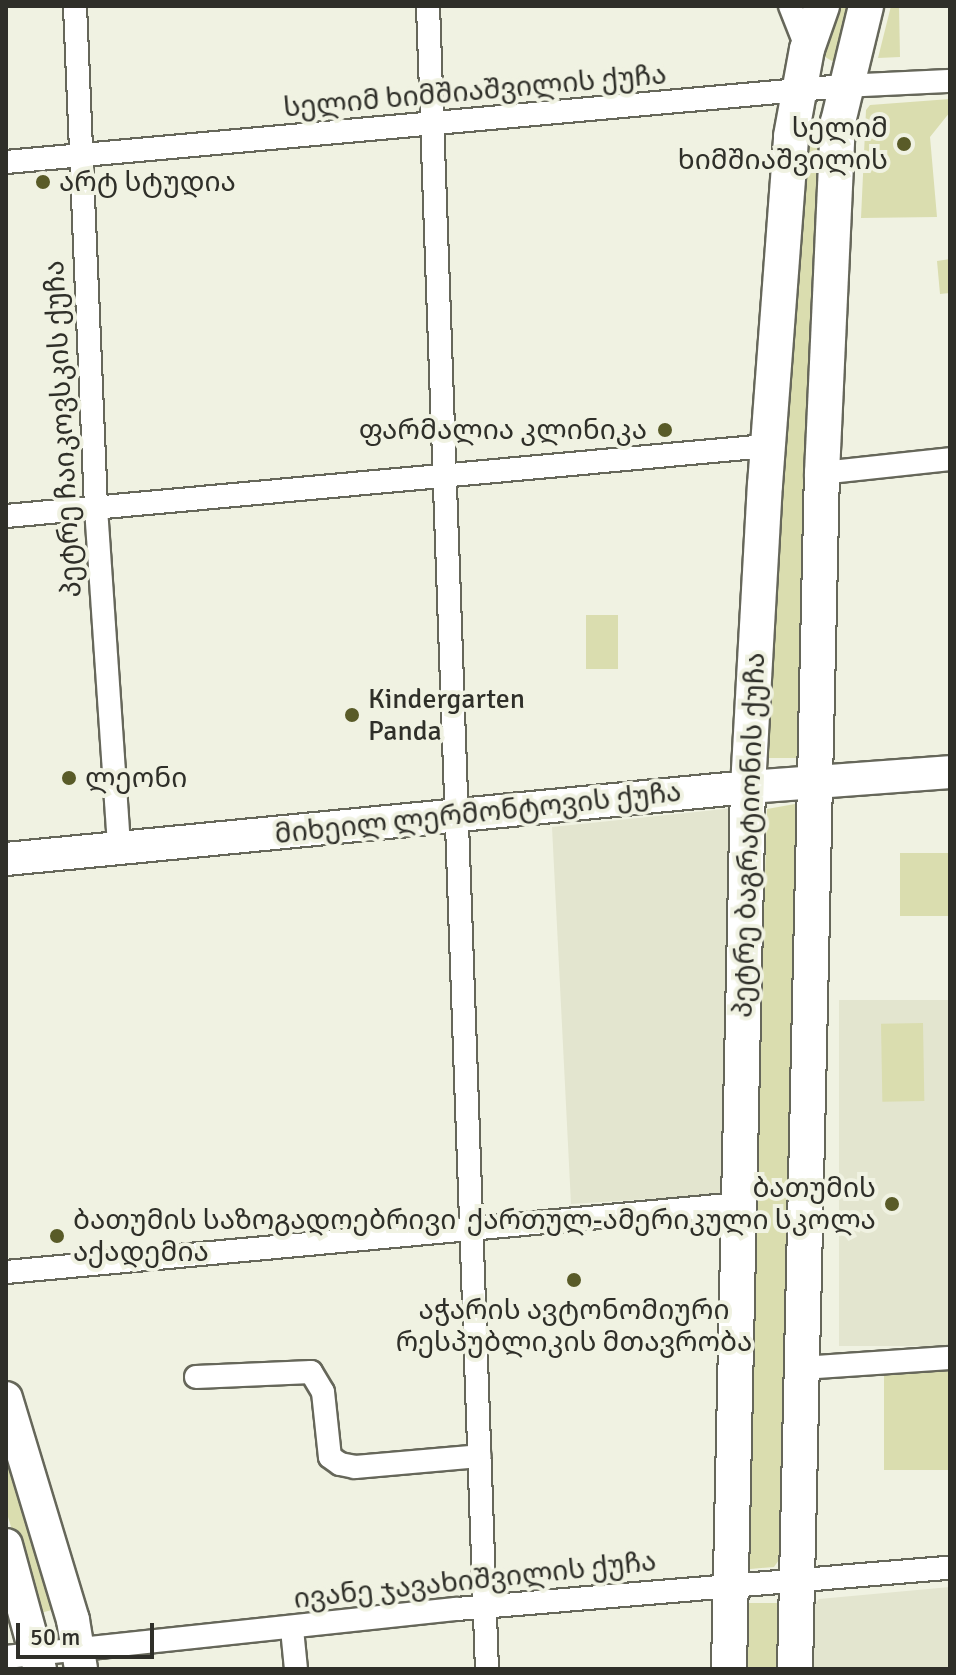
<!DOCTYPE html>
<html>
<head>
<meta charset="utf-8">
<style>
  body { margin:0 }
  #map { position:relative; width:956px; height:1675px; overflow:hidden; background:#f0f2e2; font-family:Signika,"Noto Sans Georgian",sans-serif }
  div>[style] { position:absolute }
  [style*='--x'] { left:calc(var(--x)*1px); top:calc(var(--y)*1px); width:calc(var(--w)*1px); rotate:calc(var(--a)*1deg) }
  .built>* { inset:0; background:#e3e5cf; transform-origin:0 0 }
  .green>* { inset:0; background:#daddaf; transform-origin:0 0 }
  .roads { filter:drop-shadow(2px 0 #66675a) drop-shadow(-2px 0 #66675a) drop-shadow(0 2px #66675a) drop-shadow(0 -2px #66675a) }
  .street>* { height:22px; margin:-11px; padding:0 11px; transform-origin:11px; border-radius:11px; background:#fff }
  .secondary>* { height:32px; margin:-16px; padding:0 16px; transform-origin:16px; border-radius:16px; background:#fff }
  .primary>* { height:34px; margin:-17px; padding:0 17px; transform-origin:17px; border-radius:17px; background:#fff }
  .dots>* { width:22px; height:22px; translate:-50% -50%; box-sizing:border-box; border:4px solid #f0f2e2; border-radius:50% }
  span { translate:-50% -50%; white-space:nowrap; text-align:center; line-height:1.15; -webkit-text-stroke:8px #f0f2e2; paint-order:stroke }
  .street-label { font-size:28px; color:#2f2f29 }
  .poi-label { font-size:28px; color:#2f2f29 }
  .right { translate:-100% -50%; text-align:right }
  .left { translate:0 -50%; text-align:left }
  .frame { position:absolute; inset:0; border:8px solid #2f2f29; pointer-events:none }
  .scale { position:absolute; left:16px; top:1623px; width:138px; height:36px; box-sizing:border-box; border:4px solid #2f2f29; border-top:0; padding-left:10px; font-size:24px; line-height:28px; white-space:nowrap; color:#2f2f29; -webkit-text-stroke:6px #f0f2e2; paint-order:stroke }
</style>
</head>
<body>
<div id="map">
  <div class="built">
    <i style="clip-path:polygon(734px 808px,726px 1194px,571px 1204px,552px 827px)"></i>
    <i style="left:950px;top:1000px;width:346px;height:111px;rotate:90deg"></i>
    <i style="clip-path:polygon(950px 1587px,950px 1669px,812px 1669px,813px 1606px,819px 1599px)"></i>
  </div>
  <div class="green">
    <i style="clip-path:polygon(838px 6px,853px 6px,837px 59px,832px 61px,820px 54px)"></i>
    <i style="clip-path:polygon(891px 6px,899px 6px,900px 57px,878px 58px)"></i>
    <i style="clip-path:polygon(950px 99px,950px 112px,930px 137px,937px 217px,861px 218px,866px 110px,870px 105px)"></i>
    <i style="clip-path:polygon(826px 118px,806px 758px,765px 758px,804px 132px,812px 120px)"></i>
    <i style="clip-path:polygon(950px 259px,950px 293px,940px 294px,937px 261px)"></i>
    <i style="left:586px;top:615px;width:32px;height:54px"></i>
    <i style="clip-path:polygon(795px 804px,800px 810px,781px 1557px,774px 1567px,750px 1569px,745px 1555px,767px 809px)"></i>
    <i style="left:950px;top:853px;width:63px;height:50px;rotate:90deg"></i>
    <i style="left:923px;top:1023px;width:78px;height:42px;rotate:89deg"></i>
    <i style="left:950px;top:1358px;width:112px;height:66px;rotate:90deg"></i>
    <i style="clip-path:polygon(6px 1428px,59px 1608px,37px 1614px,6px 1510px)"></i>
    <i style="clip-path:polygon(746px 1603px,777px 1603px,783px 1614px,782px 1669px,742px 1669px)"></i>
  </div>
  <div class="roads">
    <div class="street">
      <i style="--x:75;--y:6;--w:502;--a:87.6"></i>
      <i style="--x:96;--y:508;--w:341;--a:86.1"></i>
      <i style="--x:428;--y:6;--w:1664;--a:87.97"></i>
      <i style="--x:790;--y:6;--w:46;--a:68.4"></i>
      <i style="--x:6;--y:162;--w:840;--a:-5.19"></i>
      <i style="--x:843;--y:86;--w:107;--a:-2.7"></i>
      <i style="--x:822;--y:473;--w:129;--a:-6.2"></i>
      <i style="--x:6;--y:516;--w:764;--a:-5.26"></i>
      <i style="--x:6;--y:1272;--w:736;--a:-5.3"></i>
      <i style="--x:802;--y:1368;--w:148;--a:-3.9"></i>
      <i style="--x:196;--y:1377;--w:115;--a:-2.5"></i>
      <i style="--x:311;--y:1372;--w:23;--a:59"></i>
      <i style="--x:323;--y:1392;--w:65;--a:83.9"></i>
      <i style="--x:330;--y:1457;--w:12;--a:35"></i>
      <i style="--x:340;--y:1464;--w:15;--a:11"></i>
      <i style="--x:355;--y:1467;--w:125;--a:-5"></i>
      <i style="--x:292;--y:1629;--w:40;--a:84.3"></i>
      <i style="--x:6;--y:1657;--w:454;--a:-6.1"></i>
      <i style="--x:457;--y:1609;--w:495;--a:-4.8"></i>
    </div>
    <div class="secondary">
      <i style="--x:6;--y:859;--w:745;--a:-5.54"></i>
      <i style="--x:748;--y:787;--w:203;--a:-4.2"></i>
      <i style="--x:6;--y:1398;--w:232;--a:73.2"></i>
      <i style="--x:73;--y:1620;--w:50;--a:80.7"></i>
      <i style="--x:6;--y:1545;--w:129;--a:74.7"></i>
    </div>
    <div class="primary">
      <i style="--x:729;--y:1669;--w:882;--a:-88.77"></i>
      <i style="--x:748;--y:787;--w:302;--a:-86.8"></i>
      <i style="--x:765;--y:485;--w:350;--a:-85.7"></i>
      <i style="--x:791;--y:136;--w:88;--a:-79.6"></i>
      <i style="--x:807;--y:49;--w:46;--a:-70.8"></i>
      <i style="--x:795;--y:1669;--w:1196;--a:-88.71"></i>
      <i style="--x:822;--y:473;--w:351;--a:-87.4"></i>
      <i style="--x:838;--y:122;--w:119;--a:-76.4"></i>
    </div>
  </div>
  <div class="dots">
    <i style="left:904px;top:144px;background:#595b28"></i>
    <i style="left:43px;top:182px;background:#595b28"></i>
    <i style="left:665px;top:430px;background:#595b28"></i>
    <i style="left:352px;top:715px;background:#595b28"></i>
    <i style="left:69px;top:778px;background:#595b28"></i>
    <i style="left:892px;top:1204px;background:#595b28"></i>
    <i style="left:57px;top:1236px;background:#595b28"></i>
    <i style="left:574px;top:1280px;background:#595b28"></i>
  </div>
  <div class="street-label">
    <span style="left:475px;top:91px;rotate:-5deg">სელიმ ხიმშიაშვილის ქუჩა</span>
    <span style="left:63px;top:429px;rotate:-93deg">პეტრე ჩაიკოვსკის ქუჩა</span>
    <span style="left:478px;top:813px;rotate:-6deg">მიხეილ ლერმონტოვის ქუჩა</span>
    <span style="left:749px;top:835px;rotate:-88deg">პეტრე ბაგრატიონის ქუჩა</span>
    <span style="left:475px;top:1580px;rotate:-6deg">ივანე ჯავახიშვილის ქუჩა</span>
  </div>
  <div class="poi-label">
    <span class="right" style="left:888px;top:144px">სელიმ<br>ხიმშიაშვილის</span>
    <span class="left" style="left:59px;top:182px">არტ სტუდია</span>
    <span class="right" style="left:647px;top:430px">ფარმალია კლინიკა</span>
    <span class="left" style="left:368px;top:715px">Kindergarten<br>Panda</span>
    <span class="left" style="left:85px;top:778px">ლეონი</span>
    <span class="right" style="left:876px;top:1204px">ბათუმის<br>ქართულ-ამერიკული სკოლა</span>
    <span class="left" style="left:73px;top:1236px">ბათუმის საზოგადოებრივი<br>აქადემია</span>
    <span style="left:574px;top:1326px">აჭარის ავტონომიური<br>რესპუბლიკის მთავრობა</span>
  </div>
  <div class="frame"></div>
  <div class="scale">50 m</div>
</div>
</body>
</html>
